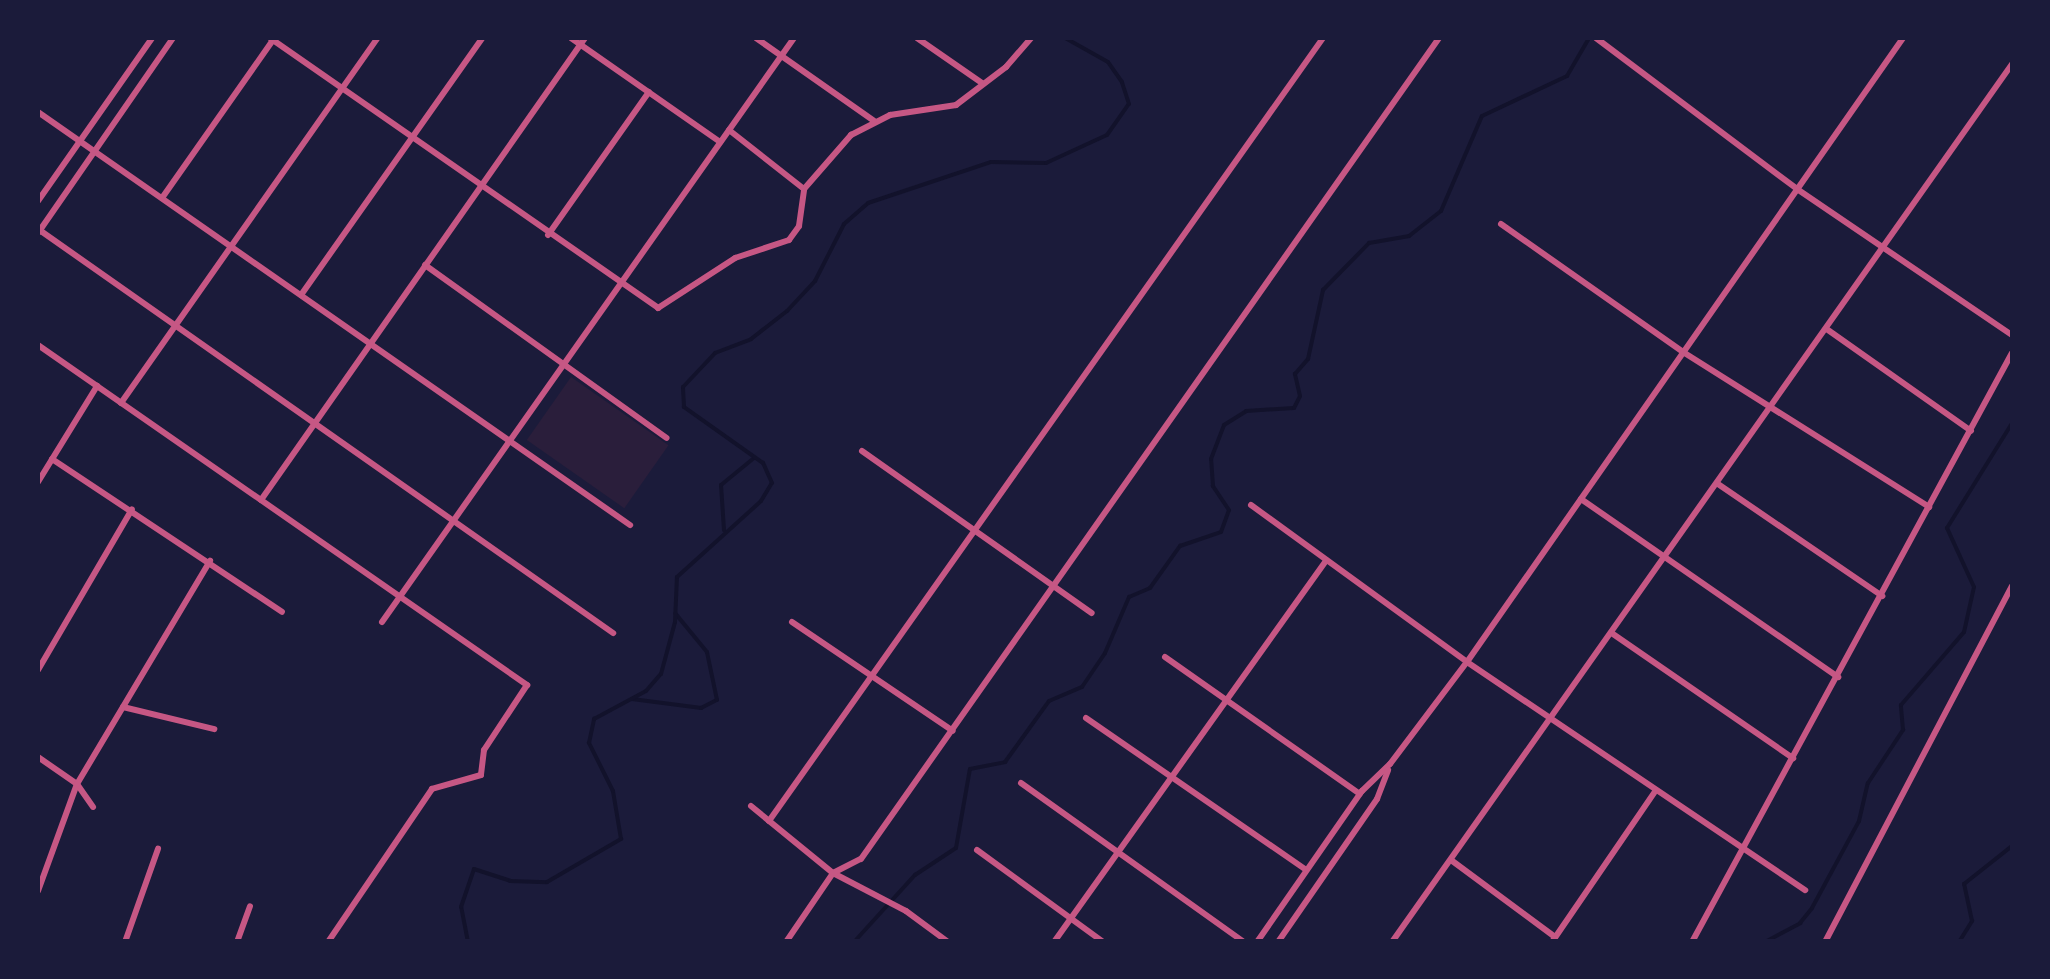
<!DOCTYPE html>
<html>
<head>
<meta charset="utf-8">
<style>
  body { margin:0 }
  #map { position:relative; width:2050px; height:979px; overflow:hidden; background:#1b1b3a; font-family:Figtree,sans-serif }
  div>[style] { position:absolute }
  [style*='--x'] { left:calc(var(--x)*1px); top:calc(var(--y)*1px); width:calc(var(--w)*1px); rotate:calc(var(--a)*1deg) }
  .green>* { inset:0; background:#2a1e3b; transform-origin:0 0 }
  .stream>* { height:4px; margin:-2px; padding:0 2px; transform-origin:2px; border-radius:2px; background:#12122b }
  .minor>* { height:6px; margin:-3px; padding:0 3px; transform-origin:3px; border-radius:3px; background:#c65784 }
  span { translate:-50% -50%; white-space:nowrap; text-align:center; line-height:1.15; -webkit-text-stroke:8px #1b1b3a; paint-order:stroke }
  .frame { position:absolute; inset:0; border:40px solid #1b1b3a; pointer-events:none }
</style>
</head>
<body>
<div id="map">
  <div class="green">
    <i style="left:571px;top:377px;width:119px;height:77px;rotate:35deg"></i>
  </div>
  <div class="stream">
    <i style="--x:724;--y:530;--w:45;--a:-93.8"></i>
    <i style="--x:721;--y:485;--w:43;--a:-39.3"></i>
    <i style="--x:632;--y:699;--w:70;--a:7.4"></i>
    <i style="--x:701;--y:708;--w:18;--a:-27"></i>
    <i style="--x:717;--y:700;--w:49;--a:-101.8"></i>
    <i style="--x:707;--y:652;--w:50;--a:-129.4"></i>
    <i style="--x:468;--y:942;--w:36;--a:-101"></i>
    <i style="--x:461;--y:907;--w:40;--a:-71.1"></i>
    <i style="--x:474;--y:869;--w:38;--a:18"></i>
    <i style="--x:510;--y:881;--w:37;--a:2"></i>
    <i style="--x:547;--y:882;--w:86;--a:-30.2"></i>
    <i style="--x:621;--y:839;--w:49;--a:-99.5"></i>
    <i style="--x:613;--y:791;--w:54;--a:-116.6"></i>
    <i style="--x:589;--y:743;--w:25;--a:-78"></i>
    <i style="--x:594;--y:719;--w:59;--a:-28.3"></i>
    <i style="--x:646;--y:691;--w:23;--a:-49"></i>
    <i style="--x:661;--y:674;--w:54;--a:-74.9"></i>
    <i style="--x:675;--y:622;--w:45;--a:-87.5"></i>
    <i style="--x:677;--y:577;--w:113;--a:-42.1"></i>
    <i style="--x:761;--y:501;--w:21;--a:-59"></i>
    <i style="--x:772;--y:483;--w:22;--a:-114"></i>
    <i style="--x:763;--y:463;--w:97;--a:-144.7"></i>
    <i style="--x:684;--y:407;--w:20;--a:-93"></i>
    <i style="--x:683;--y:387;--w:47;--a:-46.7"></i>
    <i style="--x:715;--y:353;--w:39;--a:-21"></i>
    <i style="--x:751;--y:339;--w:46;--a:-37.9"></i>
    <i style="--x:787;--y:311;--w:41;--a:-47"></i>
    <i style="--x:815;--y:281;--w:64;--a:-63"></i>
    <i style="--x:844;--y:224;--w:32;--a:-41"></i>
    <i style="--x:868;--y:203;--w:130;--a:-18.4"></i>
    <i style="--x:991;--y:162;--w:55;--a:1"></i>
    <i style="--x:1046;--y:163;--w:67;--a:-24.7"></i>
    <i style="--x:1107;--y:135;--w:38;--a:-55"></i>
    <i style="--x:1129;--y:104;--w:23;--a:-108"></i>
    <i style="--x:1122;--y:82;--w:24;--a:-125"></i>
    <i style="--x:1108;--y:62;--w:49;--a:-150.8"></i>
    <i style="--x:854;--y:942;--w:91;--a:-47.7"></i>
    <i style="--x:915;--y:875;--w:49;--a:-33.4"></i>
    <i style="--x:956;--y:848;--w:80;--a:-80"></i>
    <i style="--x:970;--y:769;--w:36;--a:-11"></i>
    <i style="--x:1005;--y:762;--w:75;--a:-54.2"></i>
    <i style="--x:1049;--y:701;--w:36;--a:-23"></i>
    <i style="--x:1082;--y:687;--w:41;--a:-55.9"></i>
    <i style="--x:1105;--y:653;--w:61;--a:-66.8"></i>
    <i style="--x:1129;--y:597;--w:23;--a:-23"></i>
    <i style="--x:1150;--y:588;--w:52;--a:-54.5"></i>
    <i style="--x:1180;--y:546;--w:43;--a:-18.9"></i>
    <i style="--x:1221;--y:532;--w:23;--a:-70"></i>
    <i style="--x:1229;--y:510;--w:29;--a:-124"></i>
    <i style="--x:1213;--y:486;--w:27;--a:-94"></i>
    <i style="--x:1211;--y:459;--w:36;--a:-69"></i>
    <i style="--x:1224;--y:425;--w:26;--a:-32"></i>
    <i style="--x:1246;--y:411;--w:48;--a:-3.6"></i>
    <i style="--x:1294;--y:408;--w:13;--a:-63"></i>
    <i style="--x:1300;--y:396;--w:23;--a:-103"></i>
    <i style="--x:1295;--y:374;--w:20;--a:-49"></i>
    <i style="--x:1308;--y:359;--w:71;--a:-77.7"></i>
    <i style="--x:1323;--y:290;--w:66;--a:-45.6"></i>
    <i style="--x:1369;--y:243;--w:41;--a:-9.9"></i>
    <i style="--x:1409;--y:236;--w:41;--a:-38"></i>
    <i style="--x:1441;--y:211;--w:103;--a:-66.7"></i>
    <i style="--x:1482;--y:116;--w:94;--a:-25.2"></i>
    <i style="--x:1567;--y:76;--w:44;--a:-59.9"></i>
    <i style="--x:1765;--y:942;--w:40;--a:-28"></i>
    <i style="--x:1800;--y:923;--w:19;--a:-51"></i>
    <i style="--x:1812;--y:908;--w:99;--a:-61.6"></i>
    <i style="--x:1859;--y:821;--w:39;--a:-77"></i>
    <i style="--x:1868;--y:783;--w:64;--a:-56.6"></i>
    <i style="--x:1903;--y:730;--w:25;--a:-95"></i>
    <i style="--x:1901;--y:705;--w:96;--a:-49.2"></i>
    <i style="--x:1964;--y:632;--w:46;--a:-77.5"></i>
    <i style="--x:1974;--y:587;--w:65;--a:-114.6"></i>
    <i style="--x:1947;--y:528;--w:123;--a:-58.2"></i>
    <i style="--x:1926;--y:942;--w:23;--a:0"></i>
    <i style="--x:1959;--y:942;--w:25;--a:-58"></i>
    <i style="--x:1972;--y:921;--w:38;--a:-102"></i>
    <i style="--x:1964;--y:884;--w:61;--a:-38.4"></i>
  </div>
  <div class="minor">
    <i style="--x:270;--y:38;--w:473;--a:34.8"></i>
    <i style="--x:658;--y:308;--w:92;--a:-33"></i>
    <i style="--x:735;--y:258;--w:57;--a:-18.4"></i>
    <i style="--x:789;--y:240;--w:17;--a:-54"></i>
    <i style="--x:799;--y:226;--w:37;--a:-82"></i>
    <i style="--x:804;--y:189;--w:72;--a:-49"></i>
    <i style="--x:851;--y:135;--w:44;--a:-27.1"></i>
    <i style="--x:890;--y:115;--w:67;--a:-8.6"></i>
    <i style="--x:956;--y:105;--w:63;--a:-37.2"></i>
    <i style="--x:1006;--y:67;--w:38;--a:-49"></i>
    <i style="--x:571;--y:38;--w:182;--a:34.9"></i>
    <i style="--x:756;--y:38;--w:144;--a:35.1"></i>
    <i style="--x:917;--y:38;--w:79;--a:34.7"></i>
    <i style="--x:1596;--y:38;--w:251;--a:36.9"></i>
    <i style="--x:1797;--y:189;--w:260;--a:34.2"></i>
    <i style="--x:38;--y:112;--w:722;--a:34.9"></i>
    <i style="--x:729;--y:130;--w:95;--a:38.2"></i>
    <i style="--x:162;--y:198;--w:193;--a:-54.9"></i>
    <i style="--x:38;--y:201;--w:199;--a:-55"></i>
    <i style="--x:1501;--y:224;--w:223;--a:35.1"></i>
    <i style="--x:1683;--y:352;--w:291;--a:32.2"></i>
    <i style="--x:38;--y:229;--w:703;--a:35.09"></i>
    <i style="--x:38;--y:233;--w:237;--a:-55.3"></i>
    <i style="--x:548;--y:235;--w:175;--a:-54.8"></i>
    <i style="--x:425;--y:265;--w:297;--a:35.6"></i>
    <i style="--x:301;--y:295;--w:314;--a:-54.8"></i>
    <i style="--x:1828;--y:330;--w:175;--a:35.2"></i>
    <i style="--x:38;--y:345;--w:596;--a:34.81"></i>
    <i style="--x:527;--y:685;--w:78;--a:123.5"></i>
    <i style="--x:484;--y:750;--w:25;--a:97"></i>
    <i style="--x:481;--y:775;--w:51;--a:164.1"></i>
    <i style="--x:432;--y:789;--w:185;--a:124.2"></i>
    <i style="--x:121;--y:403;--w:446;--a:-54.9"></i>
    <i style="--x:862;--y:451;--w:281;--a:35.2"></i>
    <i style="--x:52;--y:459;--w:276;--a:33.6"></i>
    <i style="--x:38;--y:482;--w:113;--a:-58.4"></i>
    <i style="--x:1718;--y:484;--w:199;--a:34.3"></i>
    <i style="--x:1581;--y:499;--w:313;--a:34.7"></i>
    <i style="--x:261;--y:500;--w:564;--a:-54.96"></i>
    <i style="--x:1251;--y:505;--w:267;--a:36"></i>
    <i style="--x:1467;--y:662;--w:408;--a:34"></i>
    <i style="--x:382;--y:622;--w:715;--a:-54.8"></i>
    <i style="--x:792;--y:622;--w:194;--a:34.1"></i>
    <i style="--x:1613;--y:634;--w:219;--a:34.6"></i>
    <i style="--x:1165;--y:657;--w:238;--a:35.1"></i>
    <i style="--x:38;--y:670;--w:186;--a:-59.7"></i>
    <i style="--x:123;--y:707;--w:94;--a:13.6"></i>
    <i style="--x:1086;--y:718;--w:267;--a:34.6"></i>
    <i style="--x:38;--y:757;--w:47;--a:34.7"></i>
    <i style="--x:77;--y:784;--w:28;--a:55"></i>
    <i style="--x:1021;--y:783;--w:274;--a:35.5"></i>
    <i style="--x:751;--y:806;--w:106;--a:39.3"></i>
    <i style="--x:833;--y:873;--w:82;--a:27.5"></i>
    <i style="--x:906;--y:911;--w:52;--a:36.4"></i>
    <i style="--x:769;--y:821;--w:959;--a:-54.72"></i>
    <i style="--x:977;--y:850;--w:156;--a:36.1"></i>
    <i style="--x:1451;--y:860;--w:129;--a:36.5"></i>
    <i style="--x:38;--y:891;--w:114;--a:-70"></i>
    <i style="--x:77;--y:784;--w:260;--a:-59.2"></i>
    <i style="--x:125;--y:942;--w:99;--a:-70.5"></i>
    <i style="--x:237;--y:942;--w:38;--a:-70"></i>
    <i style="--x:786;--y:942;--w:83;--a:-55.7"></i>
    <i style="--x:833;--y:873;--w:31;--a:-27"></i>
    <i style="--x:861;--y:859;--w:1004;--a:-54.85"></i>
    <i style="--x:1054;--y:942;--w:469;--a:-54.5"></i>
    <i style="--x:1257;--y:942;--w:184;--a:-55.2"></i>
    <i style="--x:1362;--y:791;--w:39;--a:-44"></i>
    <i style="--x:1390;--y:764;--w:128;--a:-53"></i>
    <i style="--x:1467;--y:662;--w:761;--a:-55.06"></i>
    <i style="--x:1278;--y:942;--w:174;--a:-55.3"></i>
    <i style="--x:1377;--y:799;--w:31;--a:-69"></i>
    <i style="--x:1392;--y:942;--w:1075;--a:-54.77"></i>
    <i style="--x:1552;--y:942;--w:184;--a:-55.6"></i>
    <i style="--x:1692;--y:942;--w:670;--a:-61.49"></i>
    <i style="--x:1825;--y:942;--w:402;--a:-62.3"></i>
  </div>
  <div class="frame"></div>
</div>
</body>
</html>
